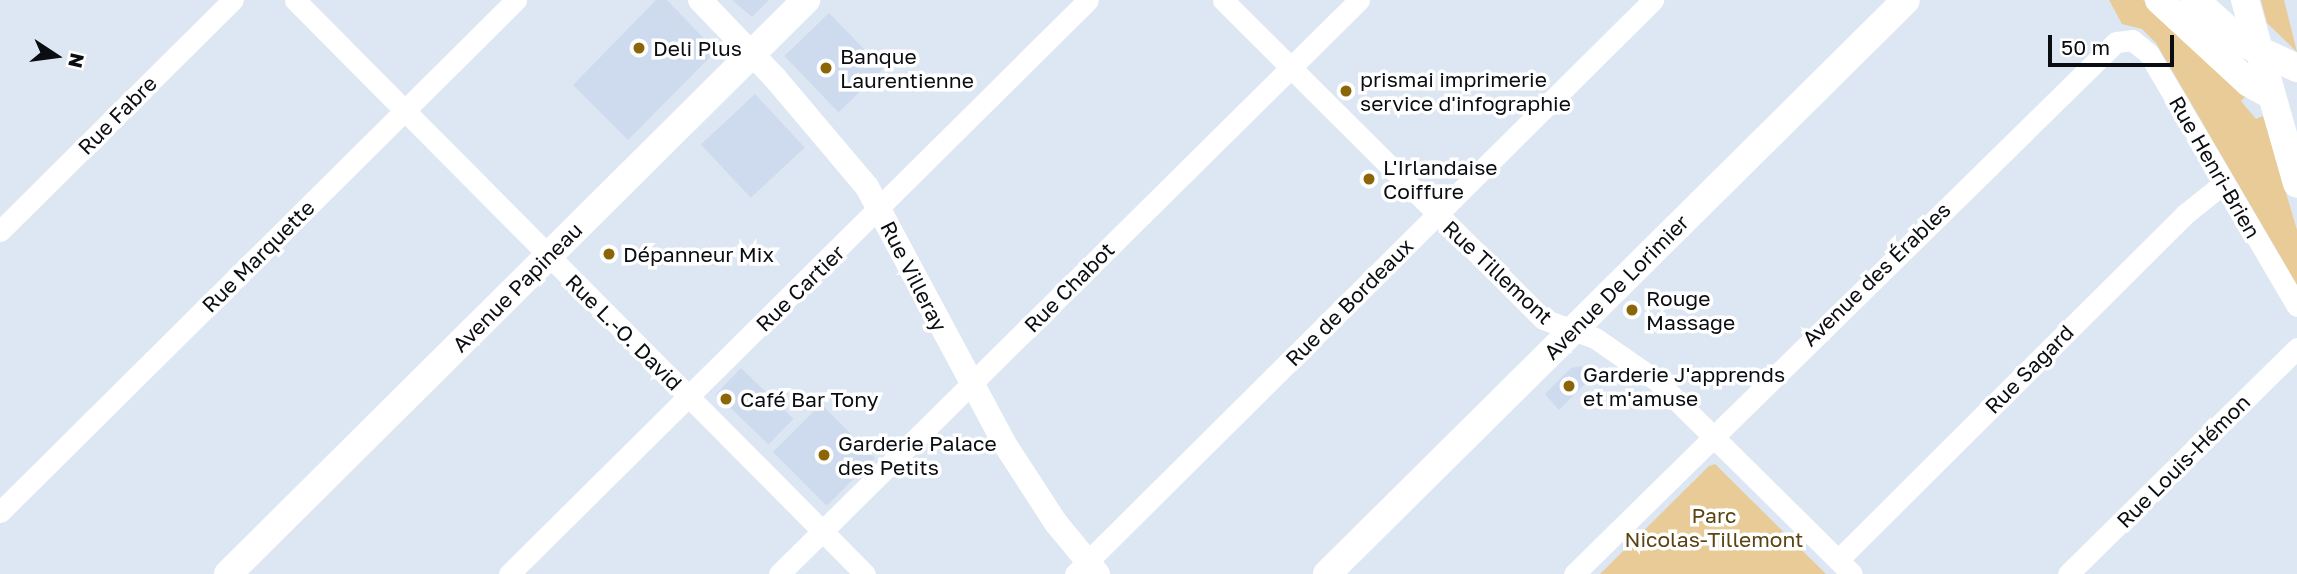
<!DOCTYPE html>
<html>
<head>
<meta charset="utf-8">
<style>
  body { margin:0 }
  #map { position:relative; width:2297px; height:574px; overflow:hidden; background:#dde6f3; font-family:"Golos Text",sans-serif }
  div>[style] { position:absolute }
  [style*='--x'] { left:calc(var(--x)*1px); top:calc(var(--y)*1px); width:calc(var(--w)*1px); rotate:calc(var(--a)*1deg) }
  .built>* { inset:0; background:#cedbee; transform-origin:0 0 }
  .green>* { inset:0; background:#e8cb97 }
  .minor>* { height:21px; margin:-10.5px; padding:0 10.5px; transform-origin:10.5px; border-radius:10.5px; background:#fff }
  .tertiary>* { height:24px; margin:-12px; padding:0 12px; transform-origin:12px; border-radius:12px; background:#fff }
  .secondary>* { height:28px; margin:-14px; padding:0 14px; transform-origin:14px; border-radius:14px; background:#fff }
  .dots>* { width:19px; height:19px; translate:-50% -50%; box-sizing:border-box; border:4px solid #fff; border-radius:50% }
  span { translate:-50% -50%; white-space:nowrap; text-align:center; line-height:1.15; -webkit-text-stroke:7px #fff; paint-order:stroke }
  .poi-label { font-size:21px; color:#0a0d11 }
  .left { translate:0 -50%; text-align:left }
  .street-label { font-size:21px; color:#0a0d11 }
  .park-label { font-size:21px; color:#5c4412 }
  .north { position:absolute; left:21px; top:21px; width:70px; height:70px; -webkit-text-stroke:5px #fff; paint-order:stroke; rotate:103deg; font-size:19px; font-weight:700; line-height:28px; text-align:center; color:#0a0d11 }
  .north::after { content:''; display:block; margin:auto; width:24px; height:32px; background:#0a0d11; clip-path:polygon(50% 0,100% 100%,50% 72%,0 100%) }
  .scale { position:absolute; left:2048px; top:35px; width:126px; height:32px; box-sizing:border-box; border:4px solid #0a0d11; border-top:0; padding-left:9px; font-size:21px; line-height:24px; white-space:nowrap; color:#0a0d11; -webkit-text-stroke:5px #fff; paint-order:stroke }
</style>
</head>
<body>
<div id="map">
  <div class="built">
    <i style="clip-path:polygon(656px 0,667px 0,716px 51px,628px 140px,573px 85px)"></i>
    <i style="clip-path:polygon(732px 0,769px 0,752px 17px)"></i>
    <i style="left:829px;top:13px;width:78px;height:62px;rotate:46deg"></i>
    <i style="left:755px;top:94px;width:73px;height:74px;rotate:47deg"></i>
    <i style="clip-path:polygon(1581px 366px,1592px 377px,1559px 410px,1545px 394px,1571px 368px)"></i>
    <i style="left:741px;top:368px;width:73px;height:36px;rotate:44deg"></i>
    <i style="left:821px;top:404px;width:76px;height:68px;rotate:45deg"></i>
  </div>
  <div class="green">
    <i style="clip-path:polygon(2109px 0,2143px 0,2247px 95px,2241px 101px,2256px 119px,2263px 116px,2297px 230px,2297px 285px,2156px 43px,2142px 29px,2122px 24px)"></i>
    <i style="clip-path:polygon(2261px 0,2284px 0,2297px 52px,2267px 23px)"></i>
    <i style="clip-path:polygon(1715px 464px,1826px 574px,1600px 574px,1709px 466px)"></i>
  </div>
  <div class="minor">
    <i style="--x:295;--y:0;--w:809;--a:45.2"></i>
    <i style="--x:1223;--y:0;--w:452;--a:44.9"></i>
    <i style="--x:1543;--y:319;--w:55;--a:20.1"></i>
    <i style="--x:1595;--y:338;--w:75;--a:34.7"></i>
    <i style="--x:1657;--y:381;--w:274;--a:44.7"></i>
    <i style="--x:0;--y:231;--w:328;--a:-44.8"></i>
    <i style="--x:0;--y:512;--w:727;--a:-44.78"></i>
    <i style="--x:1838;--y:560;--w:489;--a:-44.9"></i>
    <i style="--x:2184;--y:215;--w:51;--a:-38.7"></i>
    <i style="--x:509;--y:574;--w:815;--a:-44.75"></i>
    <i style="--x:779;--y:574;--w:816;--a:-44.7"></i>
    <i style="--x:1075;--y:574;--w:815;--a:-44.8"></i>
    <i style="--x:1574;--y:574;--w:759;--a:-44.47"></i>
    <i style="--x:2116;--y:42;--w:16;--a:-7"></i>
    <i style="--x:2132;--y:40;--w:22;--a:39"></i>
    <i style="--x:2149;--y:54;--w:292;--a:59.6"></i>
    <i style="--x:2068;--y:574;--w:322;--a:-44.6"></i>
  </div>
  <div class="tertiary">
    <i style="--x:700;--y:0;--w:108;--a:46.1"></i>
    <i style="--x:775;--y:78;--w:143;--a:49.8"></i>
    <i style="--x:867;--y:187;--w:290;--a:61.8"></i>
    <i style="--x:1004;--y:443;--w:95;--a:57"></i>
    <i style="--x:1056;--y:523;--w:66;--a:50.5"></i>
  </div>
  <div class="secondary">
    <i style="--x:2159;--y:0;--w:122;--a:42.7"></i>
    <i style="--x:2249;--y:83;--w:26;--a:29"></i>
    <i style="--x:2195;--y:0;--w:64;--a:41.9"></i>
    <i style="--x:2243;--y:43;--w:60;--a:24.8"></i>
    <i style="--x:2245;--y:0;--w:191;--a:74.2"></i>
    <i style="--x:228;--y:574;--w:815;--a:-44.8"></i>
    <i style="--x:1327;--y:574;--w:815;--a:-44.75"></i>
  </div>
  <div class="dots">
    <i style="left:639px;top:48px;background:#8c6507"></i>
    <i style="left:826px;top:68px;background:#8c6507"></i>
    <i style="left:1346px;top:91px;background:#8c6507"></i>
    <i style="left:1369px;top:179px;background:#8c6507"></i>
    <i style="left:609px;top:254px;background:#8c6507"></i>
    <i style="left:1632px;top:310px;background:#8c6507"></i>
    <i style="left:1569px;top:386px;background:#8c6507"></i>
    <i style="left:726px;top:399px;background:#8c6507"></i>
    <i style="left:824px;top:455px;background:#8c6507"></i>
  </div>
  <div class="poi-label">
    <span class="left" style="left:653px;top:48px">Deli Plus</span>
    <span class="left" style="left:840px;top:68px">Banque<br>Laurentienne</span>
    <span class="left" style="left:1360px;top:91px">prismai imprimerie<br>service d'infographie</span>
    <span class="left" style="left:1383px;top:179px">L'Irlandaise<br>Coiffure</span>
    <span class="left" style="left:623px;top:254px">Dépanneur Mix</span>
    <span class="left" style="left:1646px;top:310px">Rouge<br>Massage</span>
    <span class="left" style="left:1583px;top:386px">Garderie J'apprends<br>et m'amuse</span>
    <span class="left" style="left:740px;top:399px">Café Bar Tony</span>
    <span class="left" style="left:838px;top:455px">Garderie Palace<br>des Petits</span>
  </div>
  <div class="street-label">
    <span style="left:117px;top:115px;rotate:-45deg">Rue Fabre</span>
    <span style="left:2215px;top:167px;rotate:60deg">Rue Henri-Brien</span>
    <span style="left:258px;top:256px;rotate:-45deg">Rue Marquette</span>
    <span style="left:1498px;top:272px;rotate:43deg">Rue Tillemont</span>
    <span style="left:1876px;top:274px;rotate:-44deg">Avenue des Érables</span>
    <span style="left:914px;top:276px;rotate:63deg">Rue Villeray</span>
    <span style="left:517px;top:287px;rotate:-45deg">Avenue Papineau</span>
    <span style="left:1069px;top:287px;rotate:-45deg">Rue Chabot</span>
    <span style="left:1616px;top:287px;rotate:-45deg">Avenue De Lorimier</span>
    <span style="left:800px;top:288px;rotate:-44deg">Rue Cartier</span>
    <span style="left:1349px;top:302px;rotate:-45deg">Rue de Bordeaux</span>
    <span style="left:624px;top:332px;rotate:45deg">Rue L.-O. David</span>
    <span style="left:2029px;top:369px;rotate:-45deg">Rue Sagard</span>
    <span style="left:2183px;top:461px;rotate:-45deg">Rue Louis-Hémon</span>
  </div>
  <div class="park-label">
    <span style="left:1714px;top:527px">Parc<br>Nicolas-Tillemont</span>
  </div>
  <div class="north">N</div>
  <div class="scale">50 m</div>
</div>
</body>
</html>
